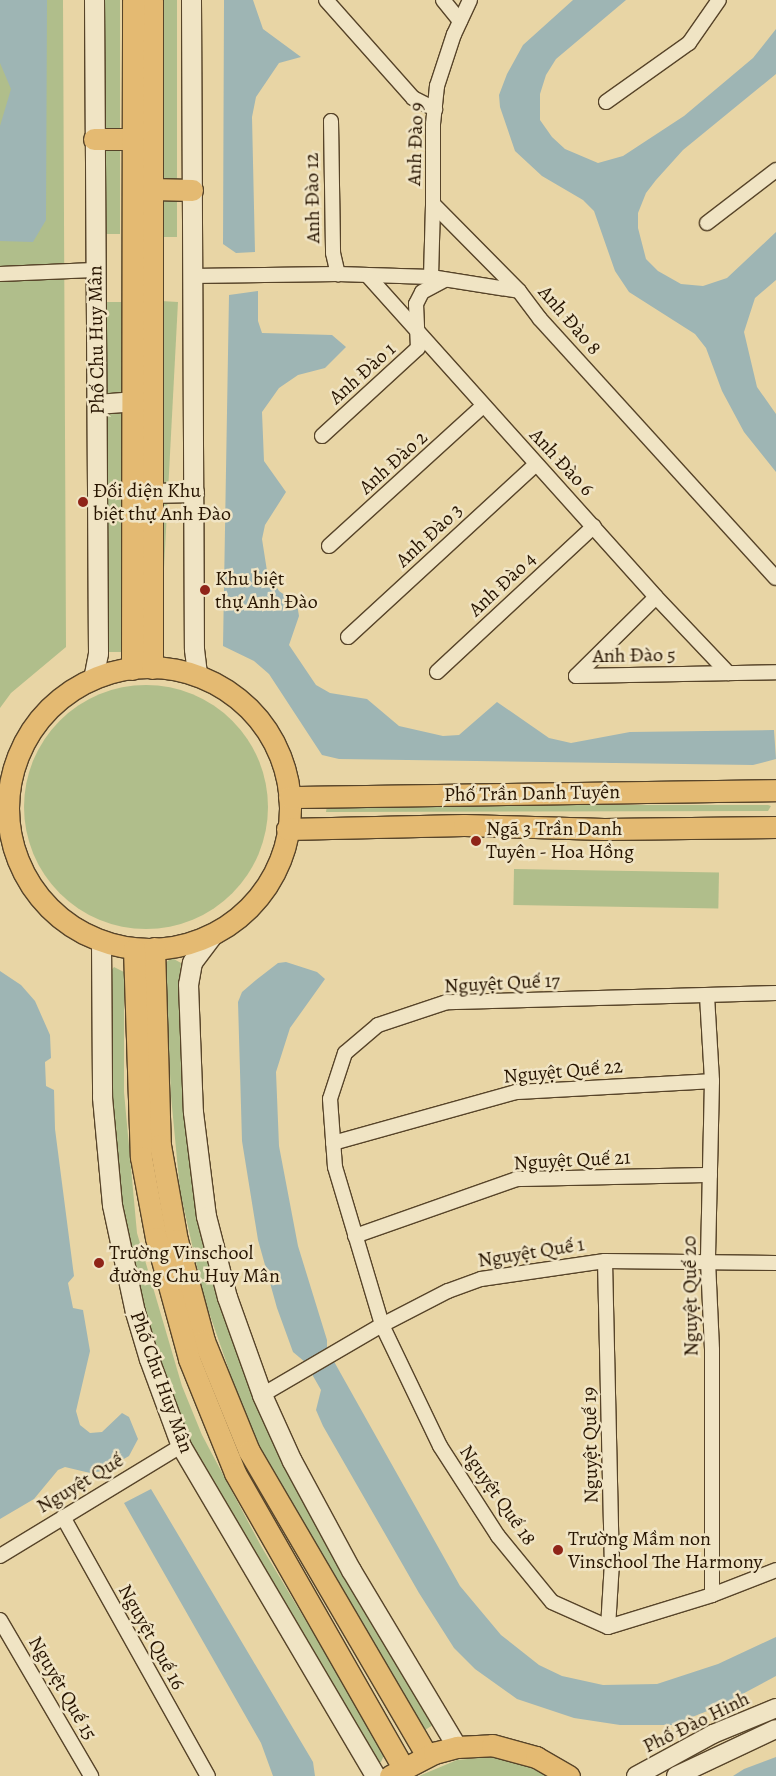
<!DOCTYPE html>
<html>
<head>
<meta charset="utf-8">
<style>
  body { margin:0 }
  #map { position:relative; width:776px; height:1776px; overflow:hidden; background:#e8d5a5; font-family:Alegreya,serif }
  div>[style] { position:absolute }
  [style*='--x'] { left:calc(var(--x)*1px); top:calc(var(--y)*1px); width:calc(var(--w)*1px); rotate:calc(var(--a)*1deg) }
  .green>* { inset:0; background:#b0be8b; transform-origin:0 0 }
  .round { border-radius:50% }
  .water>* { inset:0; background:#9eb5b4 }
  .roads { filter:drop-shadow(1px 0 #574429) drop-shadow(-1px 0 #574429) drop-shadow(0 1px #574429) drop-shadow(0 -1px #574429) }
  .minor>* { height:14px; margin:-7px; padding:0 7px; transform-origin:7px; border-radius:7px; background:#f0e4c4 }
  .tertiary>* { height:18px; margin:-9px; padding:0 9px; transform-origin:9px; border-radius:9px; background:#f0e4c4 }
  .secondary>* { height:19px; margin:-9.5px; padding:0 9.5px; transform-origin:9.5px; border-radius:9.5px; background:#f0e4c4 }
  .primary>* { height:21px; margin:-10.5px; padding:0 10.5px; transform-origin:10.5px; border-radius:10.5px; background:#e4ba72 }
  .primary>.ring { margin:-10.5px; padding:0; box-sizing:content-box; background:none; border:21px solid #e4ba72; border-radius:50% }
  .dots>* { width:14px; height:14px; translate:-50% -50%; box-sizing:border-box; border:2px solid #f0e4c4; border-radius:50% }
  span { translate:-50% -50%; white-space:nowrap; text-align:center; line-height:1.15; -webkit-text-stroke:5px #f0e4c4; paint-order:stroke }
  .street-label { font-size:20px; color:#271400 }
  .poi-label { font-size:20px; color:#271400 }
  .left { translate:0 -50%; text-align:left }
</style>
</head>
<body>
<div id="map">
  <div class="green">
    <i style="clip-path:polygon(0 0,63px 0,66px 647px,11px 693px,0 708px)"></i>
    <i style="left:104px;top:0;width:16px;height:234px"></i>
    <i style="left:162px;top:0;width:15px;height:237px"></i>
    <i style="left:161px;top:301px;width:17px;height:349px;rotate:3deg"></i>
    <i style="left:122px;top:302px;width:350px;height:17px;rotate:90deg"></i>
    <i class="round" style="left:24px;top:685px;width:244px;height:244px"></i>
    <i style="clip-path:polygon(327px 805px,768px 805px,771px 806px,768px 811px,326px 812px)"></i>
    <i style="left:514px;top:869px;width:205px;height:36px;rotate:1deg"></i>
    <i style="clip-path:polygon(172px 958px,181px 963px,180px 977px,223px 1309px,264px 1419px,433px 1725px,425px 1730px,420px 1728px,299px 1526px,245px 1416px,204px 1298px,180px 1191px,171px 1096px,165px 963px)"></i>
    <i style="clip-path:polygon(114px 967px,124px 972px,124px 1092px,137px 1233px,182px 1386px,202px 1435px,261px 1546px,385px 1753px,381px 1762px,375px 1762px,188px 1442px,142px 1311px,118px 1204px,110px 1093px,110px 972px)"></i>
    <i style="clip-path:polygon(489px 1757px,520px 1763px,548px 1776px,419px 1776px,457px 1760px)"></i>
  </div>
  <div class="water">
    <i style="clip-path:polygon(0 0,47px 0,46px 220px,33px 242px,0 241px,0 126px,11px 89px,0 63px)"></i>
    <i style="clip-path:polygon(224px 0,253px 0,263px 29px,301px 57px,279px 63px,256px 97px,252px 117px,255px 252px,236px 253px,223px 244px)"></i>
    <i style="clip-path:polygon(573px 0,626px 0,556px 59px,546px 75px,540px 94px,540px 120px,552px 137px,565px 149px,598px 163px,623px 156px,684px 116px,753px 58px,776px 29px,776px 74px,683px 150px,656px 180px,646px 193px,638px 213px,638px 228px,646px 259px,658px 271px,681px 284px,703px 286px,727px 278px,776px 232px,776px 280px,755px 298px,744px 332px,757px 387px,776px 414px,776px 472px,744px 432px,722px 391px,706px 348px,695px 334px,629px 292px,615px 271px,594px 211px,583px 200px,542px 176px,515px 151px,500px 107px,499px 95px,507px 74px,523px 45px)"></i>
    <i style="clip-path:polygon(258px 291px,258px 321px,262px 333px,332px 335px,346px 347px,325px 368px,298px 375px,279px 388px,262px 412px,264px 461px,286px 492px,265px 525px,262px 539px,267px 571px,279px 591px,297px 604px,299px 616px,289px 645px,316px 685px,330px 693px,367px 699px,399px 726px,443px 736px,459px 735px,497px 702px,549px 738px,571px 743px,630px 732px,774px 730px,776px 759px,753px 765px,339px 759px,322px 755px,269px 674px,254px 661px,223px 646px,229px 295px)"></i>
    <i style="clip-path:polygon(286px 962px,317px 972px,325px 979px,290px 1028px,276px 1072px,279px 1146px,298px 1246px,327px 1340px,327px 1349px,460px 1586px,501px 1635px,539px 1665px,562px 1676px,603px 1685px,657px 1684px,718px 1664px,776px 1637px,776px 1676px,720px 1706px,672px 1725px,620px 1725px,574px 1718px,517px 1699px,475px 1669px,454px 1648px,419px 1593px,323px 1426px,316px 1410px,321px 1390px,305px 1362px,293px 1352px,277px 1308px,258px 1240px,242px 1141px,238px 1002px,242px 992px,256px 980px,278px 963px)"></i>
    <i style="clip-path:polygon(0 971px,21px 985px,35px 1001px,50px 1035px,51px 1058px,45px 1062px,46px 1086px,54px 1090px,55px 1129px,74px 1276px,68px 1283px,73px 1308px,83px 1310px,90px 1351px,76px 1411px,80px 1425px,90px 1433px,102px 1432px,122px 1413px,129px 1417px,138px 1439px,129px 1456px,103px 1471px,90px 1473px,65px 1467px,58px 1470px,34px 1499px,0 1519px)"></i>
    <i style="clip-path:polygon(151px 1489px,313px 1762px,315px 1776px,273px 1776px,261px 1743px,124px 1503px)"></i>
    <i style="clip-path:polygon(776px 1757px,776px 1776px,733px 1776px,744px 1769px)"></i>
  </div>
  <div class="roads">
    <div class="minor">
      <i style="--x:326;--y:0;--w:131;--a:48.4"></i>
      <i style="--x:413;--y:98;--w:25;--a:27"></i>
      <i style="--x:443;--y:0;--w:27;--a:51"></i>
      <i style="--x:470;--y:0;--w:38;--a:115"></i>
      <i style="--x:454;--y:34;--w:55;--a:108.1"></i>
      <i style="--x:437;--y:86;--w:38;--a:96"></i>
      <i style="--x:433;--y:124;--w:80;--a:90"></i>
      <i style="--x:433;--y:204;--w:122;--a:45.3"></i>
      <i style="--x:519;--y:291;--w:35;--a:53"></i>
      <i style="--x:540;--y:319;--w:350;--a:47.7"></i>
      <i style="--x:606;--y:102;--w:102;--a:-35.4"></i>
      <i style="--x:689;--y:43;--w:52;--a:-55.1"></i>
      <i style="--x:331;--y:121;--w:132;--a:89.1"></i>
      <i style="--x:333;--y:253;--w:22;--a:77"></i>
      <i style="--x:707;--y:223;--w:87;--a:-37.5"></i>
      <i style="--x:0;--y:274;--w:94;--a:-2.4"></i>
      <i style="--x:191;--y:276;--w:147;--a:-0.8"></i>
      <i style="--x:338;--y:274;--w:93;--a:1.8"></i>
      <i style="--x:431;--y:277;--w:89;--a:9"></i>
      <i style="--x:368;--y:276;--w:431;--a:48.1"></i>
      <i style="--x:656;--y:597;--w:105;--a:46.5"></i>
      <i style="--x:431;--y:277;--w:73;--a:-88.4"></i>
      <i style="--x:322;--y:436;--w:130;--a:-42.5"></i>
      <i style="--x:418;--y:348;--w:44;--a:-92.6"></i>
      <i style="--x:416;--y:304;--w:13;--a:-63"></i>
      <i style="--x:422;--y:292;--w:26;--a:-28"></i>
      <i style="--x:329;--y:546;--w:208;--a:-42.3"></i>
      <i style="--x:348;--y:637;--w:255;--a:-42.6"></i>
      <i style="--x:437;--y:672;--w:214;--a:-42.9"></i>
      <i style="--x:576;--y:676;--w:200;--a:-1.1"></i>
      <i style="--x:576;--y:676;--w:112;--a:-44.6"></i>
      <i style="--x:776;--y:993;--w:329;--a:178.4"></i>
      <i style="--x:447;--y:1002;--w:73;--a:161.6"></i>
      <i style="--x:378;--y:1025;--w:43;--a:139.7"></i>
      <i style="--x:345;--y:1053;--w:48;--a:108.1"></i>
      <i style="--x:330;--y:1099;--w:68;--a:85.8"></i>
      <i style="--x:335;--y:1167;--w:165;--a:73.4"></i>
      <i style="--x:382;--y:1325;--w:134;--a:64.4"></i>
      <i style="--x:440;--y:1446;--w:107;--a:57.2"></i>
      <i style="--x:498;--y:1536;--w:85;--a:50.7"></i>
      <i style="--x:552;--y:1602;--w:61;--a:24.1"></i>
      <i style="--x:608;--y:1627;--w:109;--a:-17.1"></i>
      <i style="--x:712;--y:1595;--w:69;--a:-21.3"></i>
      <i style="--x:707;--y:996;--w:85;--a:86.6"></i>
      <i style="--x:712;--y:1081;--w:180;--a:91.3"></i>
      <i style="--x:708;--y:1261;--w:89;--a:87.4"></i>
      <i style="--x:712;--y:1350;--w:245;--a:90"></i>
      <i style="--x:333;--y:1143;--w:190;--a:-15.6"></i>
      <i style="--x:516;--y:1092;--w:196;--a:-3.2"></i>
      <i style="--x:355;--y:1236;--w:172;--a:-19.4"></i>
      <i style="--x:517;--y:1179;--w:193;--a:-1.2"></i>
      <i style="--x:605;--y:1261;--w:301;--a:88.7"></i>
      <i style="--x:612;--y:1562;--w:65;--a:93.5"></i>
      <i style="--x:262;--y:1395;--w:139;--a:-30.3"></i>
      <i style="--x:382;--y:1325;--w:74;--a:-27.3"></i>
      <i style="--x:448;--y:1291;--w:35;--a:-20"></i>
      <i style="--x:481;--y:1279;--w:125;--a:-8.3"></i>
      <i style="--x:605;--y:1261;--w:171;--a:0.7"></i>
      <i style="--x:63;--y:1517;--w:297;--a:60.8"></i>
      <i style="--x:0;--y:1556;--w:212;--a:-31.3"></i>
      <i style="--x:0;--y:1620;--w:181;--a:59.7"></i>
    </div>
    <div class="tertiary">
      <i style="--x:636;--y:1776;--w:88;--a:-28.6"></i>
      <i style="--x:713;--y:1734;--w:68;--a:-22.4"></i>
      <i style="--x:676;--y:1776;--w:110;--a:-25.2"></i>
    </div>
    <div class="secondary">
      <i style="--x:191;--y:0;--w:649;--a:89.74"></i>
      <i style="--x:194;--y:649;--w:26;--a:83"></i>
      <i style="--x:97;--y:404;--w:51;--a:-4.5"></i>
      <i style="--x:151;--y:493;--w:43;--a:-1.3"></i>
      <i style="--x:93;--y:679;--w:26;--a:-79"></i>
      <i style="--x:98;--y:653;--w:653;--a:-90.35"></i>
      <i style="--x:214;--y:933;--w:36;--a:127"></i>
      <i style="--x:192;--y:962;--w:22;--a:100"></i>
      <i style="--x:188;--y:984;--w:128;--a:87.8"></i>
      <i style="--x:193;--y:1112;--w:105;--a:82.9"></i>
      <i style="--x:206;--y:1216;--w:84;--a:75.5"></i>
      <i style="--x:227;--y:1297;--w:104;--a:70.3"></i>
      <i style="--x:262;--y:1395;--w:72;--a:65.6"></i>
      <i style="--x:292;--y:1461;--w:124;--a:61.6"></i>
      <i style="--x:351;--y:1570;--w:206;--a:59.1"></i>
      <i style="--x:101;--y:941;--w:156;--a:89.6"></i>
      <i style="--x:102;--y:1097;--w:108;--a:84.7"></i>
      <i style="--x:112;--y:1205;--w:109;--a:77.9"></i>
      <i style="--x:135;--y:1312;--w:49;--a:73.4"></i>
      <i style="--x:149;--y:1359;--w:93;--a:69.8"></i>
      <i style="--x:181;--y:1446;--w:383;--a:59.5"></i>
    </div>
    <div class="primary">
      <i style="--x:94;--y:139;--w:39;--a:0"></i>
      <i style="--x:152;--y:189;--w:40;--a:1.4"></i>
      <i class="ring" style="left:8px;top:667px;width:261px;height:261px"></i>
      <i style="--x:152;--y:668;--w:668;--a:-90"></i>
      <i style="--x:132;--y:669;--w:669;--a:-89.91"></i>
      <i style="--x:289;--y:797;--w:487;--a:-0.8"></i>
      <i style="--x:287;--y:829;--w:177;--a:-1.3"></i>
      <i style="--x:464;--y:825;--w:140;--a:1.6"></i>
      <i style="--x:604;--y:829;--w:172;--a:-0.7"></i>
      <i style="--x:154;--y:948;--w:197;--a:88.3"></i>
      <i style="--x:160;--y:1145;--w:97;--a:79.9"></i>
      <i style="--x:177;--y:1240;--w:105;--a:75"></i>
      <i style="--x:204;--y:1341;--w:119;--a:67.8"></i>
      <i style="--x:249;--y:1451;--w:353;--a:59.7"></i>
      <i style="--x:134;--y:949;--w:208;--a:88.1"></i>
      <i style="--x:141;--y:1157;--w:82;--a:79.5"></i>
      <i style="--x:156;--y:1238;--w:125;--a:74.7"></i>
      <i style="--x:189;--y:1359;--w:123;--a:68"></i>
      <i style="--x:235;--y:1473;--w:339;--a:60.3"></i>
      <i style="--x:390;--y:1776;--w:50;--a:-27.6"></i>
      <i style="--x:434;--y:1753;--w:24;--a:-15"></i>
      <i style="--x:457;--y:1747;--w:35;--a:-3"></i>
      <i style="--x:492;--y:1745;--w:46;--a:15.3"></i>
      <i style="--x:536;--y:1757;--w:38;--a:30"></i>
    </div>
  </div>
  <div class="dots">
    <i style="left:83px;top:502px;background:#8f2418"></i>
    <i style="left:205px;top:590px;background:#8f2418"></i>
    <i style="left:476px;top:841px;background:#8f2418"></i>
    <i style="left:99px;top:1263px;background:#8f2418"></i>
    <i style="left:558px;top:1550px;background:#8f2418"></i>
  </div>
  <div class="street-label">
    <span style="left:415px;top:144px;rotate:-88deg">Anh Đào 9</span>
    <span style="left:312px;top:198px;rotate:-91deg">Anh Đào 12</span>
    <span style="left:570px;top:320px;rotate:49deg">Anh Đào 8</span>
    <span style="left:96px;top:340px;rotate:-91deg">Phố Chu Huy Mân</span>
    <span style="left:362px;top:373px;rotate:-42deg">Anh Đào 1</span>
    <span style="left:393px;top:462px;rotate:-42deg">Anh Đào 2</span>
    <span style="left:562px;top:462px;rotate:47deg">Anh Đào 6</span>
    <span style="left:429px;top:535px;rotate:-43deg">Anh Đào 3</span>
    <span style="left:502px;top:584px;rotate:-43deg">Anh Đào 4</span>
    <span style="left:634px;top:655px;rotate:-1deg">Anh Đào 5</span>
    <span style="left:532px;top:793px;rotate:-1deg">Phố Trần Danh Tuyên</span>
    <span style="left:502px;top:983px;rotate:-3deg">Nguyệt Quế 17</span>
    <span style="left:563px;top:1071px;rotate:-5deg">Nguyệt Quế 22</span>
    <span style="left:572px;top:1160px;rotate:-3deg">Nguyệt Quế 21</span>
    <span style="left:531px;top:1252px;rotate:-9deg">Nguyệt Quế 1</span>
    <span style="left:690px;top:1296px;rotate:-91deg">Nguyệt Quế 20</span>
    <span style="left:162px;top:1382px;rotate:70deg">Phố Chu Huy Mân</span>
    <span style="left:590px;top:1445px;rotate:-91deg">Nguyệt Quế 19</span>
    <span style="left:80px;top:1483px;rotate:-31deg">Nguyệt Quế</span>
    <span style="left:498px;top:1495px;rotate:55deg">Nguyệt Quế 18</span>
    <span style="left:152px;top:1637px;rotate:61deg">Nguyệt Quế 16</span>
    <span style="left:63px;top:1688px;rotate:60deg">Nguyệt Quế 15</span>
    <span style="left:696px;top:1722px;rotate:-26deg">Phố Đào Hinh</span>
  </div>
  <div class="poi-label">
    <span class="left" style="left:93px;top:502px">Đối diện Khu<br>biệt thự Anh Đào</span>
    <span class="left" style="left:215px;top:590px">Khu biệt<br>thự Anh Đào</span>
    <span class="left" style="left:486px;top:840px">Ngã 3 Trần Danh<br>Tuyên - Hoa Hồng</span>
    <span class="left" style="left:109px;top:1264px">Trường Vinschool<br>đường Chu Huy Mân</span>
    <span class="left" style="left:568px;top:1550px">Trường Mầm non<br>Vinschool The Harmony</span>
  </div>
</div>
</body>
</html>
